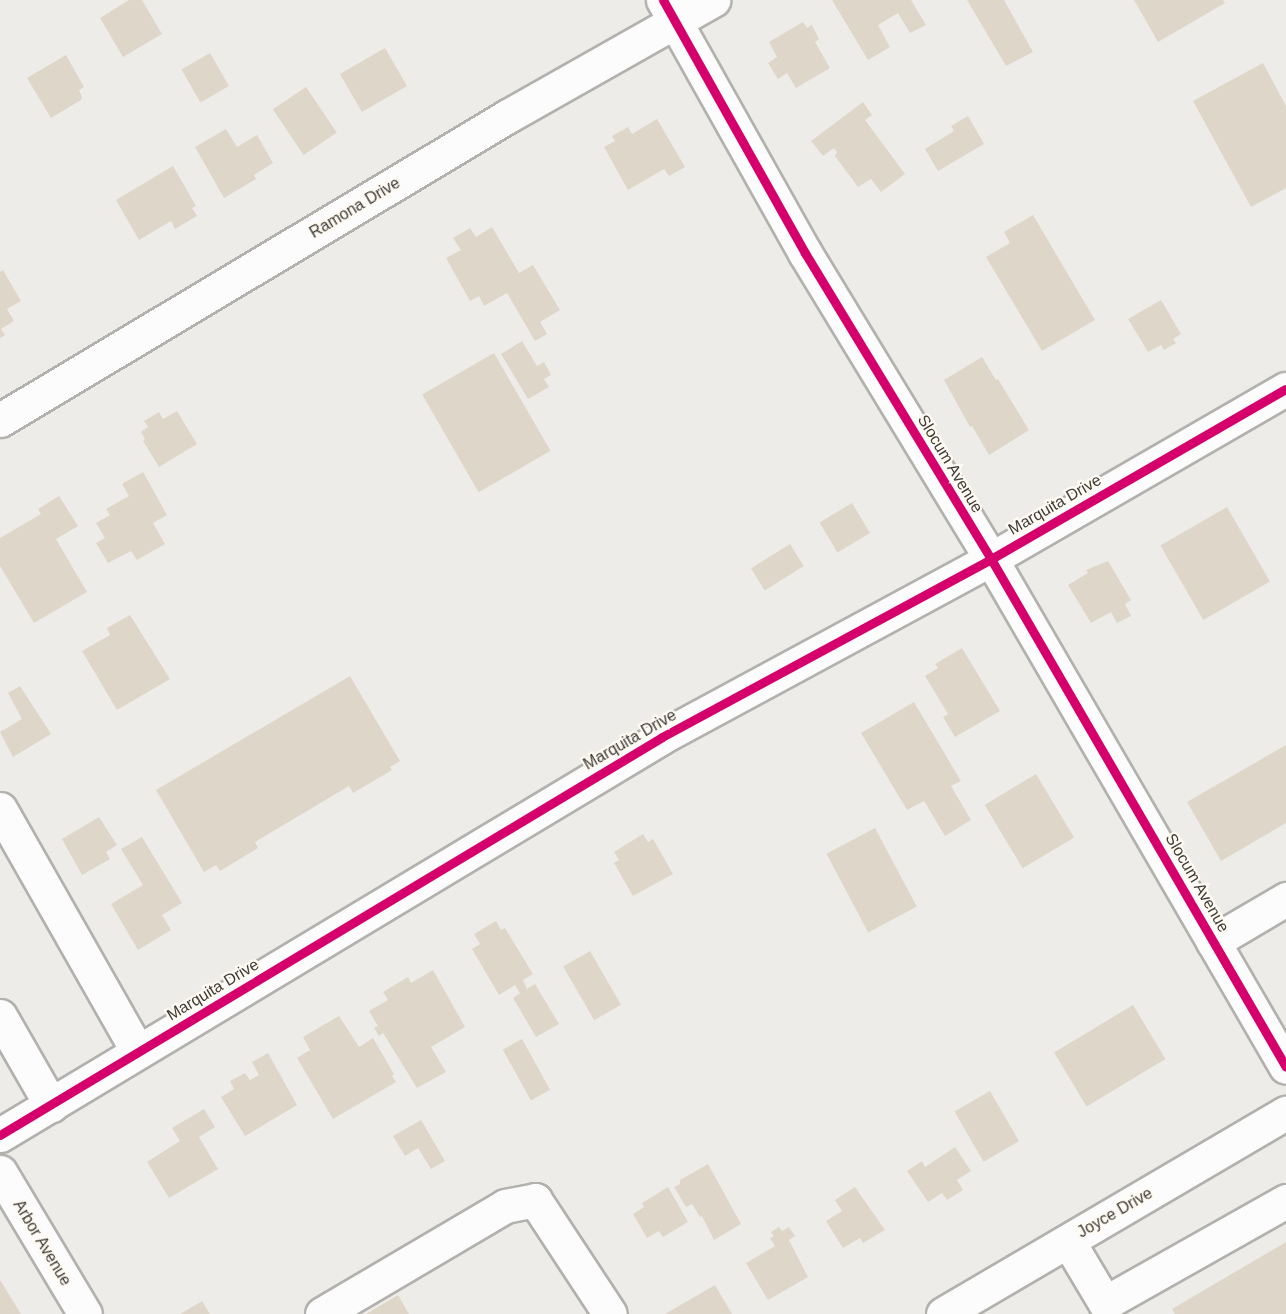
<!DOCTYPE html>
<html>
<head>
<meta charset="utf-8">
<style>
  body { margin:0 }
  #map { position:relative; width:1286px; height:1314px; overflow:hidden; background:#eeece8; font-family:Arial,sans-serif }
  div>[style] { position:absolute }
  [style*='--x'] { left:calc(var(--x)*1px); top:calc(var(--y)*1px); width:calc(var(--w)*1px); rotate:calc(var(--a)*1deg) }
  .building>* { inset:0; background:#ded7c9; transform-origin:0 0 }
  .roads { filter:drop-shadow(2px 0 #b2b1ae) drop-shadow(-2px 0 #b2b1ae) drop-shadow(0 2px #b2b1ae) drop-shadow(0 -2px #b2b1ae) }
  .minor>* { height:33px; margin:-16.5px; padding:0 16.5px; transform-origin:16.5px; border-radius:16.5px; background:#fcfcfc }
  .cycleway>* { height:9px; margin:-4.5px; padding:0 4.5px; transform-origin:4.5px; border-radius:4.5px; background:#d6006c }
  span { translate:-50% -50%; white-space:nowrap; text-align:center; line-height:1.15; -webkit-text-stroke:4.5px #fffaf2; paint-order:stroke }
  .street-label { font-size:16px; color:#3c3b37 }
</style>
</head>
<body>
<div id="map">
  <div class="building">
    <i style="clip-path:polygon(129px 0,142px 0,162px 34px,123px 57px,100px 18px)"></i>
    <i style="clip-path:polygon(832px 0,911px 0,926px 25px,910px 33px,898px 13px,878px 25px,890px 47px,868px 60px)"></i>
    <i style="clip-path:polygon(967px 0,1004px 0,1033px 52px,1006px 66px)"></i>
    <i style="clip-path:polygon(1134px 0,1223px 0,1225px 3px,1158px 42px)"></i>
    <i style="clip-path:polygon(803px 22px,807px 28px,812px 25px,819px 39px,815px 42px,830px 68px,796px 88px,787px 73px,778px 79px,768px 63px,777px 57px,769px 42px)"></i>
    <i style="left:385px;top:48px;width:44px;height:52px;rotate:60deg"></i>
    <i style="left:210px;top:53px;width:38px;height:33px;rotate:60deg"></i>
    <i style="clip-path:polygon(66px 55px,84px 87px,79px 90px,82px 97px,81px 100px,51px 118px,27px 78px)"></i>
    <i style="clip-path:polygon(1263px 63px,1286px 106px,1286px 188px,1251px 207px,1193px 101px)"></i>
    <i style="left:306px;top:87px;width:55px;height:40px;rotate:56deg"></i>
    <i style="clip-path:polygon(863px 102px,872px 115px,865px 120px,905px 174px,881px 192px,871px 179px,858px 187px,835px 156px,837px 152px,834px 148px,823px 156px,811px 141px)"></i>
    <i style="clip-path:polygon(968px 116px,984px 144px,938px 171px,925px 149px,954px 131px,951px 126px)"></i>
    <i style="clip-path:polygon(657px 119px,685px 167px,669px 176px,664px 169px,628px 190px,604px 147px,615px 141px,612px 136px,628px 127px,632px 134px)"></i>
    <i style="clip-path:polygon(226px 129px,237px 147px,257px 135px,273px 163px,254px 175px,256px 179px,224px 198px,195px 147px)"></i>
    <i style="clip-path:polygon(173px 166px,196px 206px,192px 208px,197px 216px,175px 229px,171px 221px,139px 240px,116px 200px)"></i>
    <i style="clip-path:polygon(1033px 215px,1095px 320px,1042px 351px,986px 257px,1010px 243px,1004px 232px)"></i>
    <i style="clip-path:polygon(492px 227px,519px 273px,533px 265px,560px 310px,540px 322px,547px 334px,535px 341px,507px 293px,484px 306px,479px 296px,470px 301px,446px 258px,461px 250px,453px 238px,470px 228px,476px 237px)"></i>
    <i style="clip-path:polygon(3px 270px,21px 301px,7px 309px,14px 321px,1px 329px,5px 335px,0 338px,0 272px)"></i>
    <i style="clip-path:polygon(1161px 300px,1181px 334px,1173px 339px,1176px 343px,1164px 350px,1161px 345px,1148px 352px,1128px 319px)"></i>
    <i style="clip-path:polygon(522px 341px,537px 366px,544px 362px,551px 375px,544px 379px,549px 387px,528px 399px,501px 354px)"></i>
    <i style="left:494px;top:353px;width:113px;height:83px;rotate:60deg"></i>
    <i style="clip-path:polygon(982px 357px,996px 380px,998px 379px,1029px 430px,989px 455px,972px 426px,970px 427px,944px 380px)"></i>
    <i style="clip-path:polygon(177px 411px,197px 444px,159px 467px,143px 441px,145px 439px,141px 432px,148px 427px,144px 421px,159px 412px,163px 419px)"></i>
    <i style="clip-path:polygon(143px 472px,167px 515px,153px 523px,165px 544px,137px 560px,131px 551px,108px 563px,96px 543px,105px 538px,96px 523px,110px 515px,106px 509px,129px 496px,122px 484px)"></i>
    <i style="clip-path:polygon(59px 496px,78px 526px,56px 539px,87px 592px,34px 623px,0 566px,0 538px,41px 514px,38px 509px)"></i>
    <i style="left:852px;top:503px;width:35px;height:38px;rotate:59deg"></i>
    <i style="left:1227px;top:507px;width:86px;height:77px;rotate:60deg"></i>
    <i style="left:790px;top:544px;width:26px;height:46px;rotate:58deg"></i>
    <i style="clip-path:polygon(1108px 561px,1131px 600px,1125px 604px,1131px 616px,1117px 623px,1111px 612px,1091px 623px,1068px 585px,1088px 573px,1086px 570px)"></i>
    <i style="clip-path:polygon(130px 615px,170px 679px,117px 710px,82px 651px,110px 635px,107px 628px)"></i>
    <i style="clip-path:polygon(962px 648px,1000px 711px,955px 737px,943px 717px,948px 714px,925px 676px,938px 668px,935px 664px)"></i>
    <i style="clip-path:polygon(350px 676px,400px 761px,390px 767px,392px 770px,353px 793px,349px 786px,255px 842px,258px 848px,220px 871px,216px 865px,204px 872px,156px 790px)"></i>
    <i style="clip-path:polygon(20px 686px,51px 734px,13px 757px,0 732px,22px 719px,8px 693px)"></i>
    <i style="clip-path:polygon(914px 702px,961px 781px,951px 786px,971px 820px,945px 836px,924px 801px,907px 810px,861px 733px)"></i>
    <i style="clip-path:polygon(1286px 745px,1286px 823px,1221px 861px,1187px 802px)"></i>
    <i style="left:1036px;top:774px;width:74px;height:60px;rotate:59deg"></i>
    <i style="clip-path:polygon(99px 817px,117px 845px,106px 852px,110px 859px,82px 875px,62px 839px)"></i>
    <i style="left:875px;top:828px;width:89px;height:55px;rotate:62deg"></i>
    <i style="clip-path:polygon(643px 834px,648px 842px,653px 839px,673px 874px,633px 896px,614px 863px,619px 860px,614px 852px)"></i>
    <i style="clip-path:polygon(142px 837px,182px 903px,162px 915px,171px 930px,138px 950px,111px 904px,143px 885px,121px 849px)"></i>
    <i style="clip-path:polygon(496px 921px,501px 930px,505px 928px,533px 974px,523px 980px,527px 989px,535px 984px,559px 1024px,536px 1037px,513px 998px,520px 993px,515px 985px,499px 995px,472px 949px,480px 944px,474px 934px)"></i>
    <i style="left:590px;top:951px;width:62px;height:31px;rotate:60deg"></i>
    <i style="clip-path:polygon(433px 970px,465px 1027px,431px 1047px,446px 1072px,417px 1088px,383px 1033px,379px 1036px,374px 1028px,378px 1026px,369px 1011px,388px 1000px,383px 992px,408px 977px,411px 983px)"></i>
    <i style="left:1133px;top:1005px;width:63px;height:92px;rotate:59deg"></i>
    <i style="clip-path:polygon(339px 1016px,359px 1047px,373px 1038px,394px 1074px,392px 1076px,396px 1082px,333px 1119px,297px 1058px,310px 1050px,303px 1037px)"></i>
    <i style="left:522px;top:1039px;width:58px;height:22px;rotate:61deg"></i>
    <i style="clip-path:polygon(268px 1053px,297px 1105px,245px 1136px,221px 1097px,234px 1089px,230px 1081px,245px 1073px,250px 1080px,259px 1075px,252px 1062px)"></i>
    <i style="left:990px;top:1091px;width:58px;height:41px;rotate:60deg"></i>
    <i style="clip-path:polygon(204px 1109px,215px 1127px,199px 1137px,218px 1169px,169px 1198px,147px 1162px,180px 1141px,172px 1128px)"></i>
    <i style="clip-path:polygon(421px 1120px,445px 1161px,431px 1169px,418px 1148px,405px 1156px,393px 1136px)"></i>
    <i style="clip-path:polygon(955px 1147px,971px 1171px,957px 1180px,963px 1190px,947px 1200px,942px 1193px,928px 1202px,907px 1171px,922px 1161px,925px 1167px)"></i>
    <i style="clip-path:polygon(708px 1164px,741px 1224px,714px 1240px,702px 1216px,700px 1217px,692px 1204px,686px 1207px,674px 1187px,680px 1184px,680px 1180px)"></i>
    <i style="clip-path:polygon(668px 1187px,688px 1222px,663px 1237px,659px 1231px,647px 1238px,633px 1214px,644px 1207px,642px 1203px)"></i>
    <i style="clip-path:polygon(855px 1187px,885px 1230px,863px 1243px,860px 1238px,843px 1248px,826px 1221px,842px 1211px,835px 1200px)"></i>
    <i style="clip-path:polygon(779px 1227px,782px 1231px,789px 1227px,795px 1236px,789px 1240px,808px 1277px,768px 1300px,746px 1263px,775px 1246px,770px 1238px,774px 1236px,771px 1232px)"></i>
    <i style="clip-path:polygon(1286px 1242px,1286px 1314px,1175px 1314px,1172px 1309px)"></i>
    <i style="clip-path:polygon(0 1280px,21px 1314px,0 1314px)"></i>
    <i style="clip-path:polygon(715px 1285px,732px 1314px,665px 1314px)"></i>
    <i style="clip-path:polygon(398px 1295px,409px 1314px,366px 1314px)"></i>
    <i style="clip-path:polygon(202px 1301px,210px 1314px,180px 1314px)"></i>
  </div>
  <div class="roads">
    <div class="minor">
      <i style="--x:663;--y:0;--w:290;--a:60.7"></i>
      <i style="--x:805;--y:253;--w:358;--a:58.7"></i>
      <i style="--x:991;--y:559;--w:587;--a:59.86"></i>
      <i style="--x:0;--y:420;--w:592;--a:-30.9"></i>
      <i style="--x:508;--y:116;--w:236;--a:-29.5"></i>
      <i style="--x:0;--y:809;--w:279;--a:60.4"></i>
      <i style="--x:1213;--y:942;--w:85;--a:-30.5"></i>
      <i style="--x:0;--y:1016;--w:103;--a:60.2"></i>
      <i style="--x:0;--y:1135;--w:772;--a:-31.01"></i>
      <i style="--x:662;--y:737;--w:374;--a:-28.4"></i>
      <i style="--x:991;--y:559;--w:340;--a:-30"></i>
      <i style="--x:0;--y:1172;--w:165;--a:59.1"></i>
      <i style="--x:1068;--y:1241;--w:72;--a:59.2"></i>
      <i style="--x:1105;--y:1303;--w:208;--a:-29.4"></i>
      <i style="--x:322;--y:1314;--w:212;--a:-30.5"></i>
      <i style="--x:505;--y:1206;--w:31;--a:-11"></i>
      <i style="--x:535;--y:1200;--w:136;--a:56.7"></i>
      <i style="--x:943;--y:1314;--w:398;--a:-30.4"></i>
    </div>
  </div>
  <div class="cycleway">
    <i style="--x:663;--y:0;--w:290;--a:60.7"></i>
    <i style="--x:805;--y:253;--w:358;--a:58.7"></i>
    <i style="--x:991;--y:559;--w:587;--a:59.86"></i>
    <i style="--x:0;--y:1135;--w:772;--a:-31.01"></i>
    <i style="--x:662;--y:737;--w:374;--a:-28.4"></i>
    <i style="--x:991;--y:559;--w:340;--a:-30"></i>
  </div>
  <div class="street-label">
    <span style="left:355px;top:208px;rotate:-31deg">Ramona Drive</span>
    <span style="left:950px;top:464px;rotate:59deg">Slocum Avenue</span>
    <span style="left:1055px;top:505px;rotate:-30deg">Marquita Drive</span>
    <span style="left:630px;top:740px;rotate:-30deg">Marquita Drive</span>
    <span style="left:1197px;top:883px;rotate:60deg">Slocum Avenue</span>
    <span style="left:213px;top:990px;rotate:-31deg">Marquita Drive</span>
    <span style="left:1115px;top:1213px;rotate:-30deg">Joyce Drive</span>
    <span style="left:42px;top:1243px;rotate:59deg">Arbor Avenue</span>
  </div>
</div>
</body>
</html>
